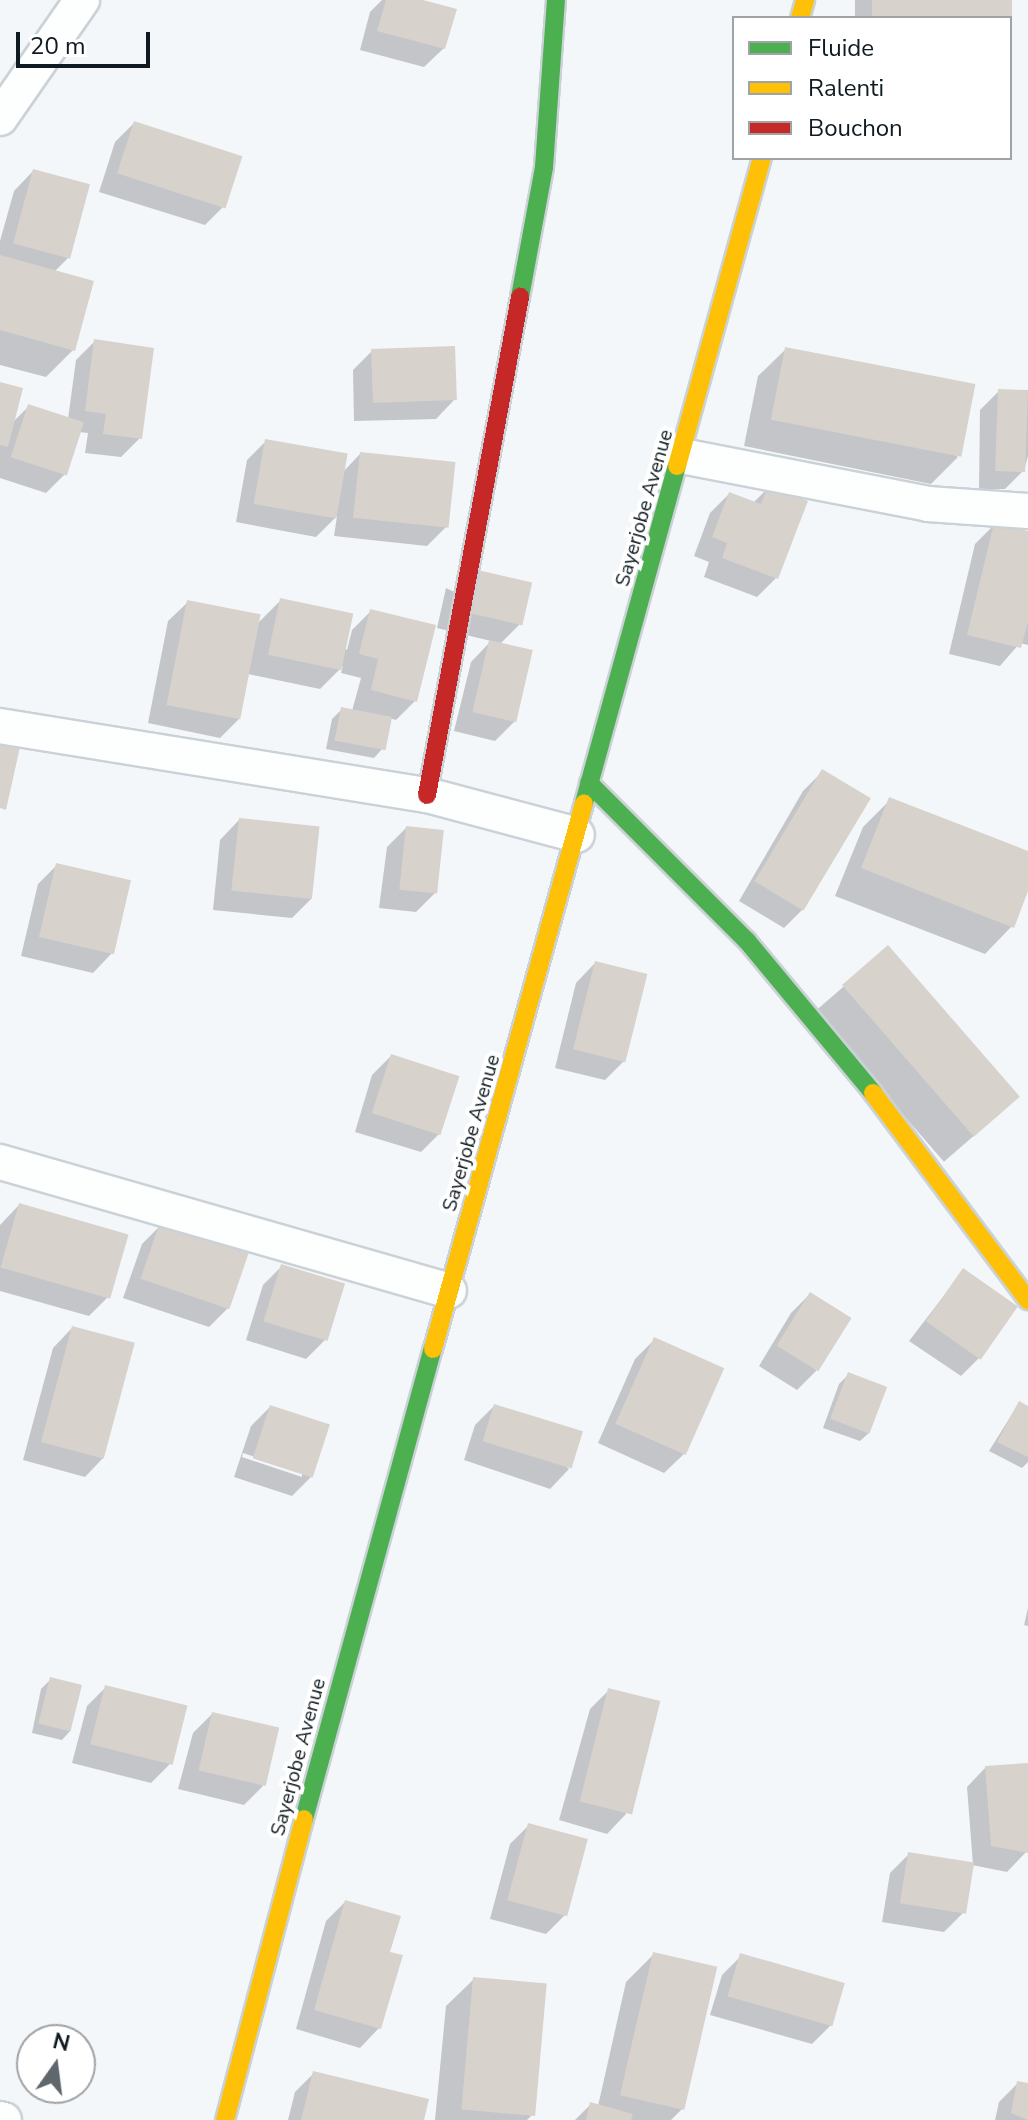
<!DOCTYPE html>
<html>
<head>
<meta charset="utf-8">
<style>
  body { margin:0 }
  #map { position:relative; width:1028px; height:2120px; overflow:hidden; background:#f4f7fa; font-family:"Nunito Sans",sans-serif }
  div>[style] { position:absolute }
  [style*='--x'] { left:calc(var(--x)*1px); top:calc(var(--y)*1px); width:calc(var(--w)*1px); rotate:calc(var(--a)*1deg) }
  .shadow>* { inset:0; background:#0003; transform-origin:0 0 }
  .building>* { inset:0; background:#d8d2cd; transform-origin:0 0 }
  .roads { filter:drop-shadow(2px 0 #cad2d7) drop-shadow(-2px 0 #cad2d7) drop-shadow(0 2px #cad2d7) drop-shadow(0 -2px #cad2d7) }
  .street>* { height:34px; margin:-17px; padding:0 17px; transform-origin:17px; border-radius:17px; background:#fdfefe }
  .fast>* { height:18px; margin:-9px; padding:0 9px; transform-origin:9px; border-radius:9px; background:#4caf50 }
  .slow>* { height:18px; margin:-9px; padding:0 9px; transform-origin:9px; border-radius:9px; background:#ffc107 }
  .jam>* { height:18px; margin:-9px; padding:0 9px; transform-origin:9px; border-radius:9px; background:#c62828 }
  span { translate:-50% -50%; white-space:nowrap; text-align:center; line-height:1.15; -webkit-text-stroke:8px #fff; paint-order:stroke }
  .street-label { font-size:20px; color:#0f1a21 }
  .legend { position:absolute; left:732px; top:16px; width:280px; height:144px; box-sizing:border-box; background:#fff; border:2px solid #9fa3a6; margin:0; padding:10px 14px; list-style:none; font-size:24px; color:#0f1a21 }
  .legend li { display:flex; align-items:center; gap:16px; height:40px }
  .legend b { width:40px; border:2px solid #9fa3a6 }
  .north { position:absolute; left:16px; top:2024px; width:80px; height:80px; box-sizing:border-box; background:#fff; border:2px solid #9fa3a6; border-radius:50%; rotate:14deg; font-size:22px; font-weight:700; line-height:32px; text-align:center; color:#0f1a21 }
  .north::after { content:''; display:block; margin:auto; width:28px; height:36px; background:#5f676d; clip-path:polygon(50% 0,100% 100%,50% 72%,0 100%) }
  .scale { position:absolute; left:16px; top:32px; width:134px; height:36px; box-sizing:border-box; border:4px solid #0f1a21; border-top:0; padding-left:10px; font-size:24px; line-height:28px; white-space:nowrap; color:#0f1a21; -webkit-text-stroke:6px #fff; paint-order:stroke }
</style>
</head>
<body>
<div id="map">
  <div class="shadow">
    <i style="clip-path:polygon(382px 0,415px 0,444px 48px,424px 67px,360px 50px,370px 12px)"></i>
    <i style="left:855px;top:0;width:155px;height:18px"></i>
    <i style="clip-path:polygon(134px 123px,224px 206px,205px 225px,99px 192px,115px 142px)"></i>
    <i style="clip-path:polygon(33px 171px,68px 258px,54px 272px,73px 350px,46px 377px,0 365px,0 241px,14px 191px)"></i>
    <i style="clip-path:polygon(95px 341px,140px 438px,121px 457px,85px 453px,88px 433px,79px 432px,65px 474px,46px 493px,0 478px,0 384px,12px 423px,29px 406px,68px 419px,76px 360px)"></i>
    <i style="clip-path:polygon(786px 349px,958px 457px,931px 484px,744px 446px,758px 376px)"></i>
    <i style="clip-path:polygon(372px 351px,455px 399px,436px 419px,354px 421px,353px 370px)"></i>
    <i style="clip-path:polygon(999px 391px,1028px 392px,1028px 456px,1024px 470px,1005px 489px,979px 489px,980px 410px)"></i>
    <i style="clip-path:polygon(266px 441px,343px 472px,360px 454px,446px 527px,427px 546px,334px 536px,337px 516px,316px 537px,236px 522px,247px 460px)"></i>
    <i style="clip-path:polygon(768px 488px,776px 578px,757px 597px,704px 577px,709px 562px,694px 556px,710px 513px,729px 494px,753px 503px)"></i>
    <i style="clip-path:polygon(994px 525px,1028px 533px,1028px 645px,1020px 643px,1000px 666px,949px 654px,975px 544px)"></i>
    <i style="clip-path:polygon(446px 588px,520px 624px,499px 645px,514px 722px,495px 741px,454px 731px,471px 662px,491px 641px,437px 628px)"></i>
    <i style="clip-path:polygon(281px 600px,347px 650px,352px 630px,371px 611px,415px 701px,396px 720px,389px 718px,383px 748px,374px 758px,326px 749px,332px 719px,342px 709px,352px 711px,361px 678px,341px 673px,343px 666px,320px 689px,248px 674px,239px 719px,220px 738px,148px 723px,168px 621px,188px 602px,257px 624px)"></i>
    <i style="clip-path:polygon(822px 772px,803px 909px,784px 928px,739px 901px,803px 791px)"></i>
    <i style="clip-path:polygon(890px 800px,1028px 854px,1028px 886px,1012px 926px,985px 954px,835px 896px,863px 827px)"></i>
    <i style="clip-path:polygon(239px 820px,311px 899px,292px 918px,213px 910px,220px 840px)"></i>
    <i style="clip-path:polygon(406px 828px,435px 893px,416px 912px,379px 908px,387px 847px)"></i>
    <i style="clip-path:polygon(57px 865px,112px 953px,93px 973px,21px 956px,38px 884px)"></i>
    <i style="left:888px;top:948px;width:198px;height:98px;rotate:49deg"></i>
    <i style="clip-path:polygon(595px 963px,624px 1061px,605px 1080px,555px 1068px,576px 983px)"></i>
    <i style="clip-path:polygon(391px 1056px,440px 1133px,421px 1152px,355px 1132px,372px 1075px)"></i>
    <i style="clip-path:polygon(19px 1205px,108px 1297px,89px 1316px,0 1291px,0 1225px)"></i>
    <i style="clip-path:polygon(161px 1225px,228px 1308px,209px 1327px,123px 1298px,142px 1244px)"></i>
    <i style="clip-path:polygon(282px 1266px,325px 1340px,306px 1359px,246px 1340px,263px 1285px)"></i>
    <i style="clip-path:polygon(963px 1271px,980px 1357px,961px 1376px,909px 1341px)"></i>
    <i style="clip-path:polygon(810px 1294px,816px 1371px,797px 1390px,759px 1366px,791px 1313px)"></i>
    <i style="clip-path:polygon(72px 1328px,104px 1457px,85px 1477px,23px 1460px,53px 1348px)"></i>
    <i style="clip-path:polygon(654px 1340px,684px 1454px,664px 1473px,598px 1443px,635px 1359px)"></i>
    <i style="clip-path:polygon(848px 1375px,870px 1432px,860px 1441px,823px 1428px,839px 1384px)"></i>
    <i style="clip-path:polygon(1019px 1403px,1028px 1408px,1028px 1462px,1022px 1468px,989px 1451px)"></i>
    <i style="clip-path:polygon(494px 1406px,569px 1469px,550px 1489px,464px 1460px,475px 1425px)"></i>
    <i style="clip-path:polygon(evenodd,270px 1407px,311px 1477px,292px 1496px,234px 1477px,251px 1426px,270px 1407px,243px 1453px,302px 1472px,302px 1477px,242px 1457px,243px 1453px)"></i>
    <i style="clip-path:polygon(1028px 1608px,1028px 1626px,1024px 1625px)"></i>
    <i style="clip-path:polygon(50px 1680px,71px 1730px,62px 1740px,32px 1733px,41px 1689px)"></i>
    <i style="clip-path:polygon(106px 1687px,170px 1764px,151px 1783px,72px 1763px,87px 1706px)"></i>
    <i style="clip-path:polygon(609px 1690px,626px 1814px,607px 1834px,559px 1820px,590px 1709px)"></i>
    <i style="clip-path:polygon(212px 1714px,263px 1786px,244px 1805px,178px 1789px,193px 1733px)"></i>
    <i style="clip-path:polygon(1028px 1765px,1028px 1850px,1007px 1872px,972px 1865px,963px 1913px,944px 1932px,882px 1922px,890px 1873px,909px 1854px,973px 1865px,967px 1787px,986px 1767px)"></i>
    <i style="clip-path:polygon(529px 1825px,565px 1915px,546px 1934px,490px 1919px,510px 1844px)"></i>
    <i style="clip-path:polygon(345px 1902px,388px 1953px,379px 2028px,360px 2048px,296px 2029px,326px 1921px)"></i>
    <i style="clip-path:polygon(654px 1954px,682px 2109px,671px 2120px,575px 2120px,591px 2104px,598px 2106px,626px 1982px)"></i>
    <i style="clip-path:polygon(741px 1956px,831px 2025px,812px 2044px,710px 2015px,722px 1975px)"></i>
    <i style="clip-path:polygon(474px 1979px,532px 2115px,527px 2120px,435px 2120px,446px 2006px)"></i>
    <i style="clip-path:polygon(314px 2073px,422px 2120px,288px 2120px,295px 2092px)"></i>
    <i style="clip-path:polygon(1018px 2083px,1028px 2085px,1028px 2120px,995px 2120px,999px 2102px)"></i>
  </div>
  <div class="building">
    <i style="clip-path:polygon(386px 0,423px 0,457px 9px,445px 49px,377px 31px)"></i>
    <i style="left:872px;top:0;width:140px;height:18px"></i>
    <i style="left:134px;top:121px;width:114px;height:55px;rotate:18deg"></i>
    <i style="left:33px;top:169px;width:59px;height:77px;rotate:15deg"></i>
    <i style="clip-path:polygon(0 255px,94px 281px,75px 351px,0 330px)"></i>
    <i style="clip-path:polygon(94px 339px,154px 348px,142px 439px,103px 434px,106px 414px,85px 411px)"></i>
    <i style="left:455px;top:346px;width:54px;height:84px;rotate:88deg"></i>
    <i style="left:785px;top:347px;width:194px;height:74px;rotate:11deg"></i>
    <i style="clip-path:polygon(0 382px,23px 388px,8px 447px,0 445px)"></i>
    <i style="left:998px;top:389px;width:30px;height:82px;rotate:2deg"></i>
    <i style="left:28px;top:404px;width:59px;height:56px;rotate:18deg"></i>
    <i style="left:265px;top:439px;width:84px;height:66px;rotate:10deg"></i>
    <i style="left:360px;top:452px;width:96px;height:66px;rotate:6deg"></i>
    <i style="clip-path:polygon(768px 486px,808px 501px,778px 579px,722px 558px,727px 543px,712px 537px,729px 492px,761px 504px)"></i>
    <i style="clip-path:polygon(994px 523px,1028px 531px,1028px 622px,1021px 648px,967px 635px)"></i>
    <i style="left:465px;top:567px;width:69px;height:44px;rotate:13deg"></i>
    <i style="left:280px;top:598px;width:75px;height:58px;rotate:12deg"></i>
    <i style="left:187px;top:600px;width:75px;height:107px;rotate:11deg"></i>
    <i style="clip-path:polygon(370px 609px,436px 625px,417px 702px,371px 690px,378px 659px,359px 654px)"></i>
    <i style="left:489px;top:640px;width:45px;height:74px;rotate:13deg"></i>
    <i style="left:341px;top:707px;width:52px;height:34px;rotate:11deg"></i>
    <i style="clip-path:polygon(0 742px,20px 747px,6px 810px,0 808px)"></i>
    <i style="left:822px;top:769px;width:57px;height:131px;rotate:31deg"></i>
    <i style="clip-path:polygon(889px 797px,1028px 851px,1028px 891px,1014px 928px,861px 868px)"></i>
    <i style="left:239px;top:818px;width:81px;height:73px;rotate:6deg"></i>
    <i style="left:406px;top:826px;width:38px;height:64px;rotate:6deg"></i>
    <i style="left:56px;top:863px;width:77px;height:76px;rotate:13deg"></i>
    <i style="left:888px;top:945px;width:201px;height:61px;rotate:49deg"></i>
    <i style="left:595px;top:961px;width:54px;height:91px;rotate:14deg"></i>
    <i style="left:391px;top:1054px;width:72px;height:62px;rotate:18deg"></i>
    <i style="left:19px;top:1203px;width:114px;height:67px;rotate:16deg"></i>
    <i style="left:160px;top:1222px;width:94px;height:60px;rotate:19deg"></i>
    <i style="left:281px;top:1264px;width:67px;height:60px;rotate:17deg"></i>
    <i style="left:963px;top:1268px;width:67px;height:65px;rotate:35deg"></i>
    <i style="left:810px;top:1292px;width:49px;height:63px;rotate:32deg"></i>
    <i style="left:72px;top:1326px;width:65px;height:120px;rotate:15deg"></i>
    <i style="left:654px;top:1337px;width:77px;height:95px;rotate:24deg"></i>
    <i style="left:848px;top:1372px;width:42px;height:50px;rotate:21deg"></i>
    <i style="clip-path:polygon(1019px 1401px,1028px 1406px,1028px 1457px,997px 1442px)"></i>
    <i style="left:494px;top:1404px;width:93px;height:39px;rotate:17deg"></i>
    <i style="left:270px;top:1405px;width:63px;height:56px;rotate:18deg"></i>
    <i style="left:50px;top:1677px;width:33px;height:48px;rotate:14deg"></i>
    <i style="left:105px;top:1685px;width:85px;height:61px;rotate:14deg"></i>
    <i style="left:608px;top:1688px;width:54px;height:117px;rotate:14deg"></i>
    <i style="left:212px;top:1712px;width:69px;height:60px;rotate:13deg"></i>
    <i style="clip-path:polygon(1028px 1763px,1028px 1853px,991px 1846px,985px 1766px)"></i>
    <i style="left:528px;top:1823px;width:62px;height:80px;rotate:15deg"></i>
    <i style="left:908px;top:1852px;width:67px;height:52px;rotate:9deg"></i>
    <i style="clip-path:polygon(345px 1900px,401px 1916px,390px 1952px,403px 1955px,381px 2029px,314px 2010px)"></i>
    <i style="left:653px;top:1952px;width:66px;height:147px;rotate:13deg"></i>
    <i style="left:740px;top:1953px;width:109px;height:45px;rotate:16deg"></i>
    <i style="left:473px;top:1977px;width:74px;height:133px;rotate:5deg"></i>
    <i style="clip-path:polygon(313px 2071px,429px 2099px,424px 2120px,301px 2120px)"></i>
    <i style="clip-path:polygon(1017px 2081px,1028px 2083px,1028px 2120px,1011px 2113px)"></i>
    <i style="clip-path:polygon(590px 2102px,633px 2114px,631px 2120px,586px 2120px)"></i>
  </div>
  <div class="roads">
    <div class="street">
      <i style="--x:0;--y:118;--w:144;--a:-55.2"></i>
      <i style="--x:682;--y:456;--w:251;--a:11"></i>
      <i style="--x:928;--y:504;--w:100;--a:4"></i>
      <i style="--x:0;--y:726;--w:433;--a:9.2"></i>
      <i style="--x:427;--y:795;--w:155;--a:14.9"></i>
      <i style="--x:0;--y:1162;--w:467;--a:16"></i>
      <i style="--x:0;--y:2119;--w:4;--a:14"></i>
    </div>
    <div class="fast">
      <i style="--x:520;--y:297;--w:132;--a:-79.5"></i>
      <i style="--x:544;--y:167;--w:167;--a:-85.9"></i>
      <i style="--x:589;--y:783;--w:223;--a:45"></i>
      <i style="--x:747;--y:941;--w:197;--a:50.3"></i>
      <i style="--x:584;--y:803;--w:350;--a:-74.6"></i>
      <i style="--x:304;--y:1819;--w:487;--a:-74.7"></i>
    </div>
    <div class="slow">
      <i style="--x:800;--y:18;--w:19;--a:-74"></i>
      <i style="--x:677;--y:466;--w:320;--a:-74.6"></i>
      <i style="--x:873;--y:1093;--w:259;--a:53.2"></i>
      <i style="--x:433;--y:1349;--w:566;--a:-74.54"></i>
      <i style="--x:225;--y:2120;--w:311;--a:-75.3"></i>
    </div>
    <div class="jam">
      <i style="--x:427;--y:795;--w:507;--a:-79.42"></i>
    </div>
  </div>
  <div class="street-label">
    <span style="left:644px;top:508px;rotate:-74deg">Sayerjobe Avenue</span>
    <span style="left:471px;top:1133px;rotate:-74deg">Sayerjobe Avenue</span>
    <span style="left:298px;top:1757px;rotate:-75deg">Sayerjobe Avenue</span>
  </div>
  <ul class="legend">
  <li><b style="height:10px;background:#4caf50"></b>Fluide</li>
  <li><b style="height:10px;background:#ffc107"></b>Ralenti</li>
  <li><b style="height:10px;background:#c62828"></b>Bouchon</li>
  </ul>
  <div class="north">N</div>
  <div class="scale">20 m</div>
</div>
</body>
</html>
